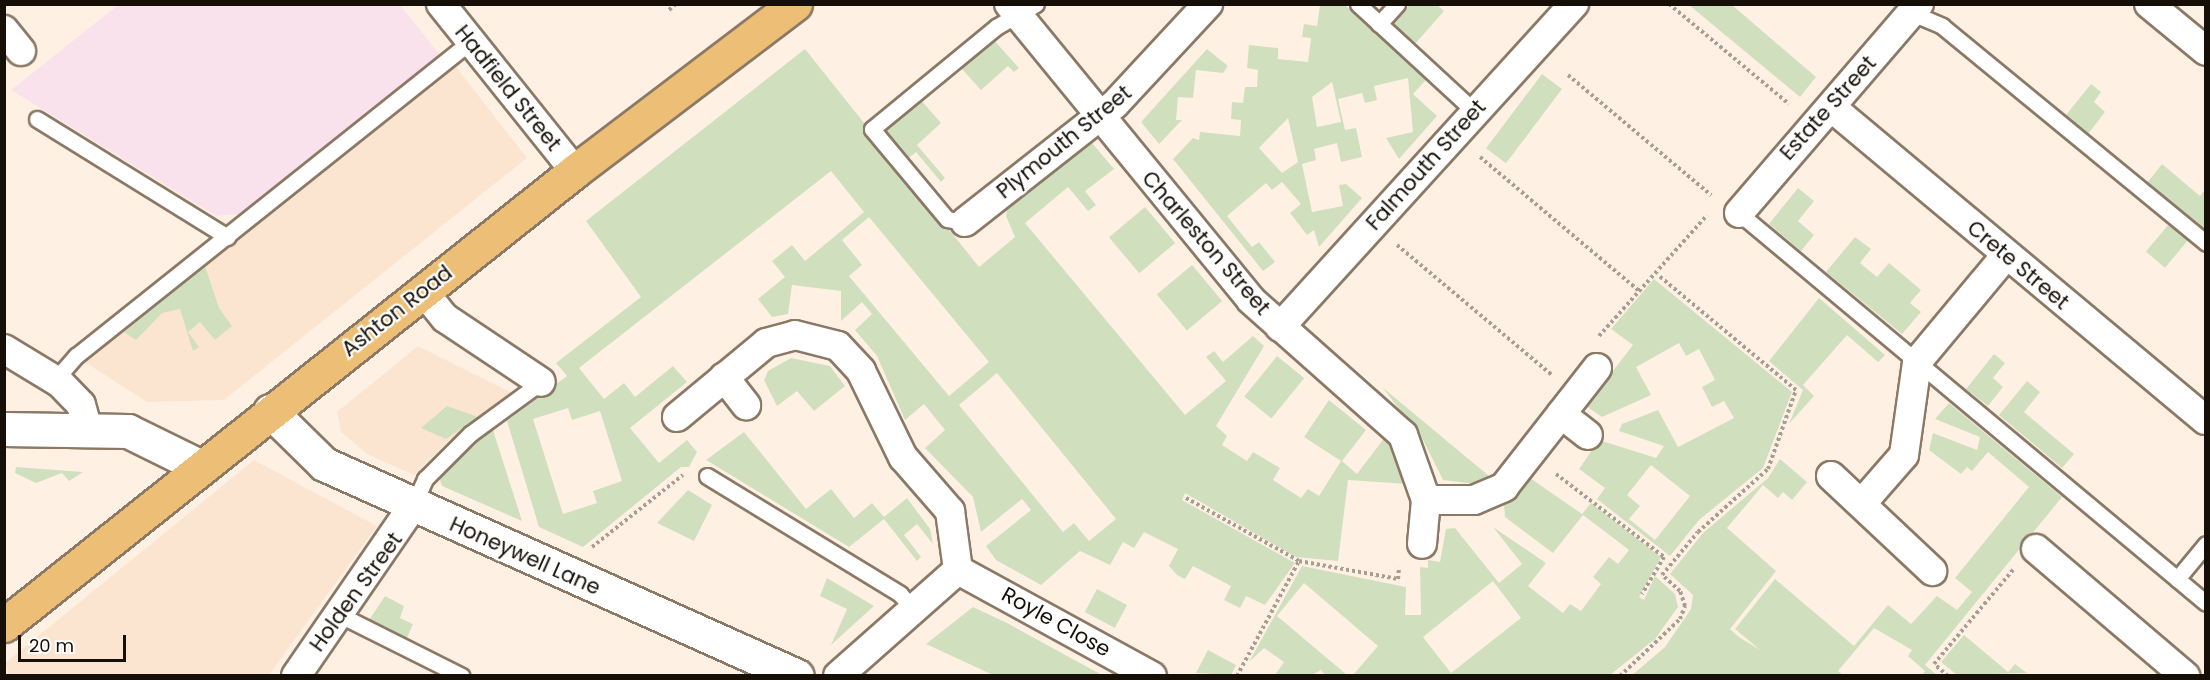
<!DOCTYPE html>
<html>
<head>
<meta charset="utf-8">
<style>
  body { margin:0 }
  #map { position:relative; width:2210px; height:680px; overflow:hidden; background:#fef1e4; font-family:Poppins,sans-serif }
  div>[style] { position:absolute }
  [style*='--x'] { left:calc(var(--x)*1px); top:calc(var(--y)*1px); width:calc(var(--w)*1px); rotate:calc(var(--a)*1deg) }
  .built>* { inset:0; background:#fbe5d0 }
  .industrial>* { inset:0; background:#fae2ec }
  .green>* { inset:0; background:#d0e0bf; transform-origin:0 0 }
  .path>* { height:4px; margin-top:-2px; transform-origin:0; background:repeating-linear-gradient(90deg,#a99e93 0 3px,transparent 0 6px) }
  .roads { filter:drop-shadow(2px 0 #8b7966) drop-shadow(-2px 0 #8b7966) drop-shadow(0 2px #8b7966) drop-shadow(0 -2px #8b7966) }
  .service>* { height:15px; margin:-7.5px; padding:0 7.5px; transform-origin:7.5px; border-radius:7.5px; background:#fff }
  .minor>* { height:28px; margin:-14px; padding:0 14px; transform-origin:14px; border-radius:14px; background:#fff }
  .tertiary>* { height:33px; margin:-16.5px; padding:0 16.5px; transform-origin:16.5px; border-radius:16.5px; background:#fff }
  .trunk>* { height:33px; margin:-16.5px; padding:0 16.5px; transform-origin:16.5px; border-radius:16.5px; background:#ecbe76 }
  span { translate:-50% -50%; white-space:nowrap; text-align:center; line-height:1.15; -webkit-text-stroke:4.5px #fff; paint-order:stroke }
  .street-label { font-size:21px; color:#160f08 }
  .frame { position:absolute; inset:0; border:6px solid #160f08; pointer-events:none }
  .scale { position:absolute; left:18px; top:635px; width:108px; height:27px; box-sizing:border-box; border:3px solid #160f08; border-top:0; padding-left:8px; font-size:18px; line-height:21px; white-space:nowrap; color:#160f08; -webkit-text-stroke:4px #fff; paint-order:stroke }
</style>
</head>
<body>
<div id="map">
  <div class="built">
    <i style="clip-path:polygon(453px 63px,527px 158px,224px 400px,147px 402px,80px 359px)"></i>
    <i style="clip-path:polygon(418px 346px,512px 393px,448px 441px,414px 475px,367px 454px,341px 432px,337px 412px)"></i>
    <i style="clip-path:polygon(254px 460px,377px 526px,269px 675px,9px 675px,5px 663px)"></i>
  </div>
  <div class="industrial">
    <i style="clip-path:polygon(118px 5px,400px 5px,440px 55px,239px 214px,216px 216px,11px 90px)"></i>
  </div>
  <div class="green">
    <i style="clip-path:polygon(1410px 4px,1437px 5px,1444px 11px,1415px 44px,1392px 24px)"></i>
    <i style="clip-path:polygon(evenodd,1320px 5px,1345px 5px,1421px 75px,1426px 80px,1413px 94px,1437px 116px,1399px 159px,1386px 138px,1413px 132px,1408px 78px,1374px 86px,1377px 100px,1365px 103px,1362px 93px,1338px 99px,1345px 130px,1356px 128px,1362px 157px,1341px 162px,1337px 143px,1314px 149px,1316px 160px,1302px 164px,1312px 212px,1343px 206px,1339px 185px,1346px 184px,1362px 198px,1319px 247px,1314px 230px,1307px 235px,1290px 213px,1301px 204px,1282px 182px,1272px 190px,1266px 183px,1227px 216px,1252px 247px,1259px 242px,1275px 262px,1263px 271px,1173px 159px,1193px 138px,1199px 140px,1200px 132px,1240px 136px,1241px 120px,1231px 119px,1232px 102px,1243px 103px,1245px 87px,1257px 87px,1258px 70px,1247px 68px,1249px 45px,1278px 48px,1278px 59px,1308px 62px,1311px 38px,1302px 37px,1304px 24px,1317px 26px,1320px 5px,1332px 82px,1341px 122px,1317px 127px,1312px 97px,1332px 82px,1320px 5px,1288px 118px,1298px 162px,1282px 173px,1259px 148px,1288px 118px)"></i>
    <i style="clip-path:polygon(1689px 5px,1732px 5px,1816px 77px,1800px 97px)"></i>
    <i style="clip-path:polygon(993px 39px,1019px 68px,1014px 72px,1008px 66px,981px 90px,960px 67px)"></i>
    <i style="clip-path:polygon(evenodd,805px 49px,979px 267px,1015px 237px,1006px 216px,1008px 205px,1092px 143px,1114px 169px,1085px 191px,1096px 205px,1088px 211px,1068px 187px,1025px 223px,1185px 415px,1226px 381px,1206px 357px,1214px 351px,1223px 362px,1253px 336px,1264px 346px,1216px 426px,1227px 436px,1222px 445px,1247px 461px,1253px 452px,1280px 468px,1273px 480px,1301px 498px,1308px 489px,1319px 496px,1341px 461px,1304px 437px,1329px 400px,1366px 430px,1342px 461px,1357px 474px,1385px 437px,1395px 448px,1407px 484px,1348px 480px,1338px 561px,1296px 557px,1185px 493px,1182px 500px,1295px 563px,1265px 605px,1246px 596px,1240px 608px,1224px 600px,1231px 586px,1193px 566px,1185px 579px,1177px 575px,1169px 566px,1178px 549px,1144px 532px,1134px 548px,1123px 542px,1110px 565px,1080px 551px,1041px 585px,996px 560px,986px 546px,1031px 510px,1022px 499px,981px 532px,973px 497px,925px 448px,945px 430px,924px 404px,905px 420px,877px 356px,855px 330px,872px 314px,862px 302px,841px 321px,841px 291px,792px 285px,788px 314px,772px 317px,758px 299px,785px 277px,772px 261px,792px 245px,805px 261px,864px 212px,831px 171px,579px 368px,604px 399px,624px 383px,635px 397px,673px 366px,687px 382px,630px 428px,659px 463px,687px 440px,697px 452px,689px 467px,681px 467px,583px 547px,539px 527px,507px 421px,567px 376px,556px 363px,641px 297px,586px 221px,805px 49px,869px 217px,989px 362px,949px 396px,849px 276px,862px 265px,842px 240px,869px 217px,805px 49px,997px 373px,1116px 519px,1089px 541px,1074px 523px,1063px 532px,959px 405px,997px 373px,805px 49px,568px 408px,572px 420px,600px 411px,622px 481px,593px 491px,597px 503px,563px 514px,533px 419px,568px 408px)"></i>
    <i style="clip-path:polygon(1207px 49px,1228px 66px,1223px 73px,1196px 70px,1193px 98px,1178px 97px,1176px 120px,1182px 120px,1159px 144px,1141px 122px)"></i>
    <i style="left:1542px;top:74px;width:25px;height:93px;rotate:37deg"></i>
    <i style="clip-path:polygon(2091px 84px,2101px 92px,2094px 102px,2105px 112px,2088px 134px,2066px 115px)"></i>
    <i style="clip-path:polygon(920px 99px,941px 123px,917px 145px,945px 178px,941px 182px,916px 152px,905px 161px,880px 131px)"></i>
    <i style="clip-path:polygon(2162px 164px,2200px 196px,2205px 190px,2205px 232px,2147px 183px)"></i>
    <i style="clip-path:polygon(1798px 188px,1814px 201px,1798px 221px,1814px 235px,1801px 251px,1769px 224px)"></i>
    <i style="left:1145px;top:207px;width:47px;height:47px;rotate:50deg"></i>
    <i style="left:2169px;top:224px;width:25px;height:36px;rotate:40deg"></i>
    <i style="clip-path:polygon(1855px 237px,1871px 249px,1860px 263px,1877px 277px,1889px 263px,1921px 290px,1910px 303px,1921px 312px,1902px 334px,1826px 272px)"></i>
    <i style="left:1192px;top:265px;width:47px;height:46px;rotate:50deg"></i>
    <i style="clip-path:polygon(205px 266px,219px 308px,232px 326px,215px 340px,200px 322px,188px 332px,199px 347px,193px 351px,180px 309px,162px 313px,136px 340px,124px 332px)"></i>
    <i style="clip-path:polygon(evenodd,1654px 279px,1792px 392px,1763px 468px,1699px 520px,1670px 556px,1597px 499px,1605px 488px,1579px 469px,1599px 440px,1656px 458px,1664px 446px,1619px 431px,1622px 424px,1658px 410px,1678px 447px,1734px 418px,1724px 401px,1712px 407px,1702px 387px,1715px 380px,1699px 349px,1686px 356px,1679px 343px,1636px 367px,1651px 395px,1602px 417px,1586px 406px,1633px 345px,1611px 329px,1654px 279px,1651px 465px,1690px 496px,1655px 540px,1629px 519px,1640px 506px,1627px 495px,1651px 465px)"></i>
    <i style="clip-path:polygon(1819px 298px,1885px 355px,1878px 362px,1847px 335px,1803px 385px,1814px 396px,1789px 424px,1803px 390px,1769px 361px)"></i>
    <i style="clip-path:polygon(1994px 354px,2005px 363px,1993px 378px,2003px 387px,1988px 406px,1966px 389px)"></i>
    <i style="left:1277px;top:356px;width:35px;height:52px;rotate:39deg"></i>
    <i style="clip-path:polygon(791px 358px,830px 366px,845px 386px,814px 411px,797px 391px,777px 406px,764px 380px,768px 371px)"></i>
    <i style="clip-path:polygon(2027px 381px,2040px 392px,2024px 412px,2074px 454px,2062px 468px,1999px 415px)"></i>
    <i style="clip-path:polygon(1382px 387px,1489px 476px,1475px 484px,1443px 480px,1422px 438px)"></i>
    <i style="clip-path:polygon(1949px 403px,2062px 497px,1925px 665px,1937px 675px,1922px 675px,1925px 671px,1908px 656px,1912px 650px,1874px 628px,1838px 671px,1843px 675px,1631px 676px,1665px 647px,1691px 609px,1693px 595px,1670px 574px,1703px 533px,1768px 478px,1780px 459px,1807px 482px,1792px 500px,1783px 492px,1778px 498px,1763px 485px,1727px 528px,1776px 571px,1730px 629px,1739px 637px,1760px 650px,1735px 629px,1775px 579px,1854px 646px,1888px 605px,1911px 624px,1937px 596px,1957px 610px,1972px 592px,1955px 578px,2029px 487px,1988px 452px,1972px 471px,1967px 467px,1961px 474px,1929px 450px,1933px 433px,1977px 450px,1980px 437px,1935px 419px)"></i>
    <i style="clip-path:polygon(447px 406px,478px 417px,446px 439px,421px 428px)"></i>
    <i style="clip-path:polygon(492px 427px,522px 521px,442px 486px,440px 480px,442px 472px)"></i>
    <i style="clip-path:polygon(744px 432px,806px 509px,831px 489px,854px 518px,872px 503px,884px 517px,907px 498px,930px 529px,933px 544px,917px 524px,904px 535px,921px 557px,917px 561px,884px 519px,849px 547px,706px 460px)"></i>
    <i style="clip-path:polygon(16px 467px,83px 472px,69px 481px,62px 473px,36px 483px,15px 473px)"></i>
    <i style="clip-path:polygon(evenodd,1530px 478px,1582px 514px,1591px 503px,1661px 557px,1639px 597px,1644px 600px,1655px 576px,1675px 594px,1678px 607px,1655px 639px,1610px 675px,1353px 675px,1378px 646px,1304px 583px,1277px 616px,1347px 675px,1325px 675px,1321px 670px,1312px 675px,1275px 675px,1284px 662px,1264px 648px,1249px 662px,1302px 566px,1406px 587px,1405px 615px,1421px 615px,1420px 567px,1428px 568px,1428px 560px,1440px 562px,1446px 529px,1455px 528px,1499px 583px,1522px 564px,1493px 527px,1546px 563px,1528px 586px,1563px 613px,1570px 604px,1581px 611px,1601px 584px,1593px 577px,1609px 557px,1618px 564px,1629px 550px,1583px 515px,1553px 553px,1505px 517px,1504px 505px,1530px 478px,1493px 581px,1521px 618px,1451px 673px,1423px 637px,1493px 581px)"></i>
    <i style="clip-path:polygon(688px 490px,712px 505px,694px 541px,657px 523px)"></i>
    <i style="clip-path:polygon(827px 578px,874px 606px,831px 645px,847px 609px,820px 596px)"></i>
    <i style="left:1097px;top:589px;width:34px;height:26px;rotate:28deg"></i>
    <i style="clip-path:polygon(385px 596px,404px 606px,400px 618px,413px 624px,406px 640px,367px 623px)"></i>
    <i style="clip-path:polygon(973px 607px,1007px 623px,1102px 675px,993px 675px,926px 644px)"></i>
    <i style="clip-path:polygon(1964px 635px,2008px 672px,2015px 664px,2027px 673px,1957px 675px,1941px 662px)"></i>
    <i style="clip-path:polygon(1208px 650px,1236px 665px,1231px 675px,1196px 673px)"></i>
  </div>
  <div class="path">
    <i style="--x:1669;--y:4;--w:156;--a:39.8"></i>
    <i style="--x:669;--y:10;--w:9;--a:-41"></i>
    <i style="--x:1568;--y:75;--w:187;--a:40"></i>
    <i style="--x:1480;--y:157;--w:207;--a:40.1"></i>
    <i style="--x:1397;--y:245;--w:202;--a:40"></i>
    <i style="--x:1599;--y:336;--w:162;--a:-48.2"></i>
    <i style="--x:1556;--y:474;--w:136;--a:37.5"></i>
    <i style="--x:1664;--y:557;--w:43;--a:120.7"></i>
    <i style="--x:1186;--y:498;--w:129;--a:29.1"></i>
    <i style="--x:592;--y:547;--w:116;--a:-38.4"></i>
    <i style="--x:1237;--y:676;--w:131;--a:-61.7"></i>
    <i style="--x:1299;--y:561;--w:101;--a:10.3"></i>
    <i style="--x:1398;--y:579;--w:12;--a:-85"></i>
    <i style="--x:1620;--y:676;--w:83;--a:-43.5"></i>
    <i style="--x:1680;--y:619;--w:14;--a:-69"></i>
    <i style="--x:1685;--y:606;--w:16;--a:-108"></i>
    <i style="--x:1680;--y:591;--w:24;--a:-138"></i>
    <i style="--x:1662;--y:575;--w:56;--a:-50.1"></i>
    <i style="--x:1698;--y:532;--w:94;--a:-42"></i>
    <i style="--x:1768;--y:469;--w:84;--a:-70.5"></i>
    <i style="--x:1796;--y:390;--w:180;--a:-140.2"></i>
    <i style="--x:1948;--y:676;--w:18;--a:-139"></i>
    <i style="--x:1934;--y:664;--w:123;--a:-50"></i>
  </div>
  <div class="roads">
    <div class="service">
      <i style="--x:1358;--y:4;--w:159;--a:42.7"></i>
      <i style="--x:1912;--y:13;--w:33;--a:23"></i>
      <i style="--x:1942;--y:26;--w:342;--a:39.4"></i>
      <i style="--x:1379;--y:24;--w:27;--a:-48"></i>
      <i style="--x:37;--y:119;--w:224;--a:31.8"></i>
      <i style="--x:1739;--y:213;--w:608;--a:39.87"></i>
      <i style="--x:965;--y:222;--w:18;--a:-171"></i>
      <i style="--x:947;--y:219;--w:117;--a:-129.8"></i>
      <i style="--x:872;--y:129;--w:161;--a:-39.4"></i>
      <i style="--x:996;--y:27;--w:46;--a:-29.9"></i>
      <i style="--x:55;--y:380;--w:32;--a:-49"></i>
      <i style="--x:76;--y:356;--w:505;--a:-38.57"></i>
      <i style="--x:707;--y:476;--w:226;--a:31.4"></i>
      <i style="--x:900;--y:594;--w:18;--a:49"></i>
      <i style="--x:413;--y:506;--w:30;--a:-66"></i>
      <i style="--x:425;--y:479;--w:64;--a:-45"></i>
      <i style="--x:470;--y:434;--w:88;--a:-36.2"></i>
      <i style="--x:2177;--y:579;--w:45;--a:-50.4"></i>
      <i style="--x:340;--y:615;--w:136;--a:26.6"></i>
    </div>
    <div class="minor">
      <i style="--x:441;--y:4;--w:214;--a:51.3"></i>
      <i style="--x:1009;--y:4;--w:382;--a:50.7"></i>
      <i style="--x:1251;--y:300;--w:203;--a:41.6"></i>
      <i style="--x:1403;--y:435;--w:69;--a:70.5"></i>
      <i style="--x:1426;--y:500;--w:44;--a:95.2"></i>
      <i style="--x:2149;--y:4;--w:74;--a:39.5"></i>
      <i style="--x:4;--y:30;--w:27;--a:51"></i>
      <i style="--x:1831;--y:107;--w:488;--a:39.9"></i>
      <i style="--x:1739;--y:213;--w:276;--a:-49.3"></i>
      <i style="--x:965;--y:222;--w:191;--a:-38.2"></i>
      <i style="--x:1115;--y:104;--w:137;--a:-47.1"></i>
      <i style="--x:423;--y:291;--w:35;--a:51"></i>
      <i style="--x:445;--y:318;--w:115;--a:33.7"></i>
      <i style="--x:1280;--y:327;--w:437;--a:-47.7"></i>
      <i style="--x:4;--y:349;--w:66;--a:31.3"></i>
      <i style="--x:60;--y:383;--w:30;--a:46"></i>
      <i style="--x:81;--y:405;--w:26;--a:74"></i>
      <i style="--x:724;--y:377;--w:36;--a:52"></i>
      <i style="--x:1561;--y:414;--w:34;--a:38"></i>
      <i style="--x:677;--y:417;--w:116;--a:-39.7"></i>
      <i style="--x:766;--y:343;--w:30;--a:-15"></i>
      <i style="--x:795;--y:335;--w:44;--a:14.3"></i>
      <i style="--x:838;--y:346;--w:34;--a:47"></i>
      <i style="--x:861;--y:371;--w:96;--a:64"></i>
      <i style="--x:903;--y:457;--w:72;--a:49"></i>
      <i style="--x:950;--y:511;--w:60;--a:82.3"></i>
      <i style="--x:1831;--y:476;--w:139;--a:43.2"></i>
      <i style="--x:1426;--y:500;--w:48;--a:0"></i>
      <i style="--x:1474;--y:500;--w:33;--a:-23"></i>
      <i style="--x:1504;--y:487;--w:151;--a:-52"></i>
      <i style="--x:1863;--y:502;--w:62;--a:-48.9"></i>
      <i style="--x:1904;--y:455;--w:94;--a:-82"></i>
      <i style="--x:1917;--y:362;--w:139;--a:-50.2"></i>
      <i style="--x:2036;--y:549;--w:196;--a:40.4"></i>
      <i style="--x:296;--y:676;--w:206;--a:-55.5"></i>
      <i style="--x:838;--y:676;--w:160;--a:-41.5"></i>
      <i style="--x:958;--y:570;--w:221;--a:28.7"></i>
    </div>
    <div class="tertiary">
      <i style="--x:270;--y:411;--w:76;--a:44.5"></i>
      <i style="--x:324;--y:464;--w:518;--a:24.14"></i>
      <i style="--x:4;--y:429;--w:124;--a:0.9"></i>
      <i style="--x:128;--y:431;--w:79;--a:26.2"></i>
    </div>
    <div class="trunk">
      <i style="--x:4;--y:625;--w:729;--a:-38.49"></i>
      <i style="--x:575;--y:171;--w:276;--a:-37.2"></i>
    </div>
  </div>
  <div class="street-label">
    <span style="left:508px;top:88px;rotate:51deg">Hadfield Street</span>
    <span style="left:1828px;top:108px;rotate:-48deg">Estate Street</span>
    <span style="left:1064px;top:142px;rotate:-39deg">Plymouth Street</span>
    <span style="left:1426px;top:165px;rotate:-48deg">Falmouth Street</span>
    <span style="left:1206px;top:243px;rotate:49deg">Charleston Street</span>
    <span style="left:2018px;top:265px;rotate:40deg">Crete Street</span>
    <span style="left:397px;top:311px;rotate:-38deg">Ashton Road</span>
    <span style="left:525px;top:556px;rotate:24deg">Honeywell Lane</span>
    <span style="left:356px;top:592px;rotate:-54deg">Holden Street</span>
    <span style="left:1056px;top:622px;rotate:29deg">Royle Close</span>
  </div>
  <div class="frame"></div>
  <div class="scale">20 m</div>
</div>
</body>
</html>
